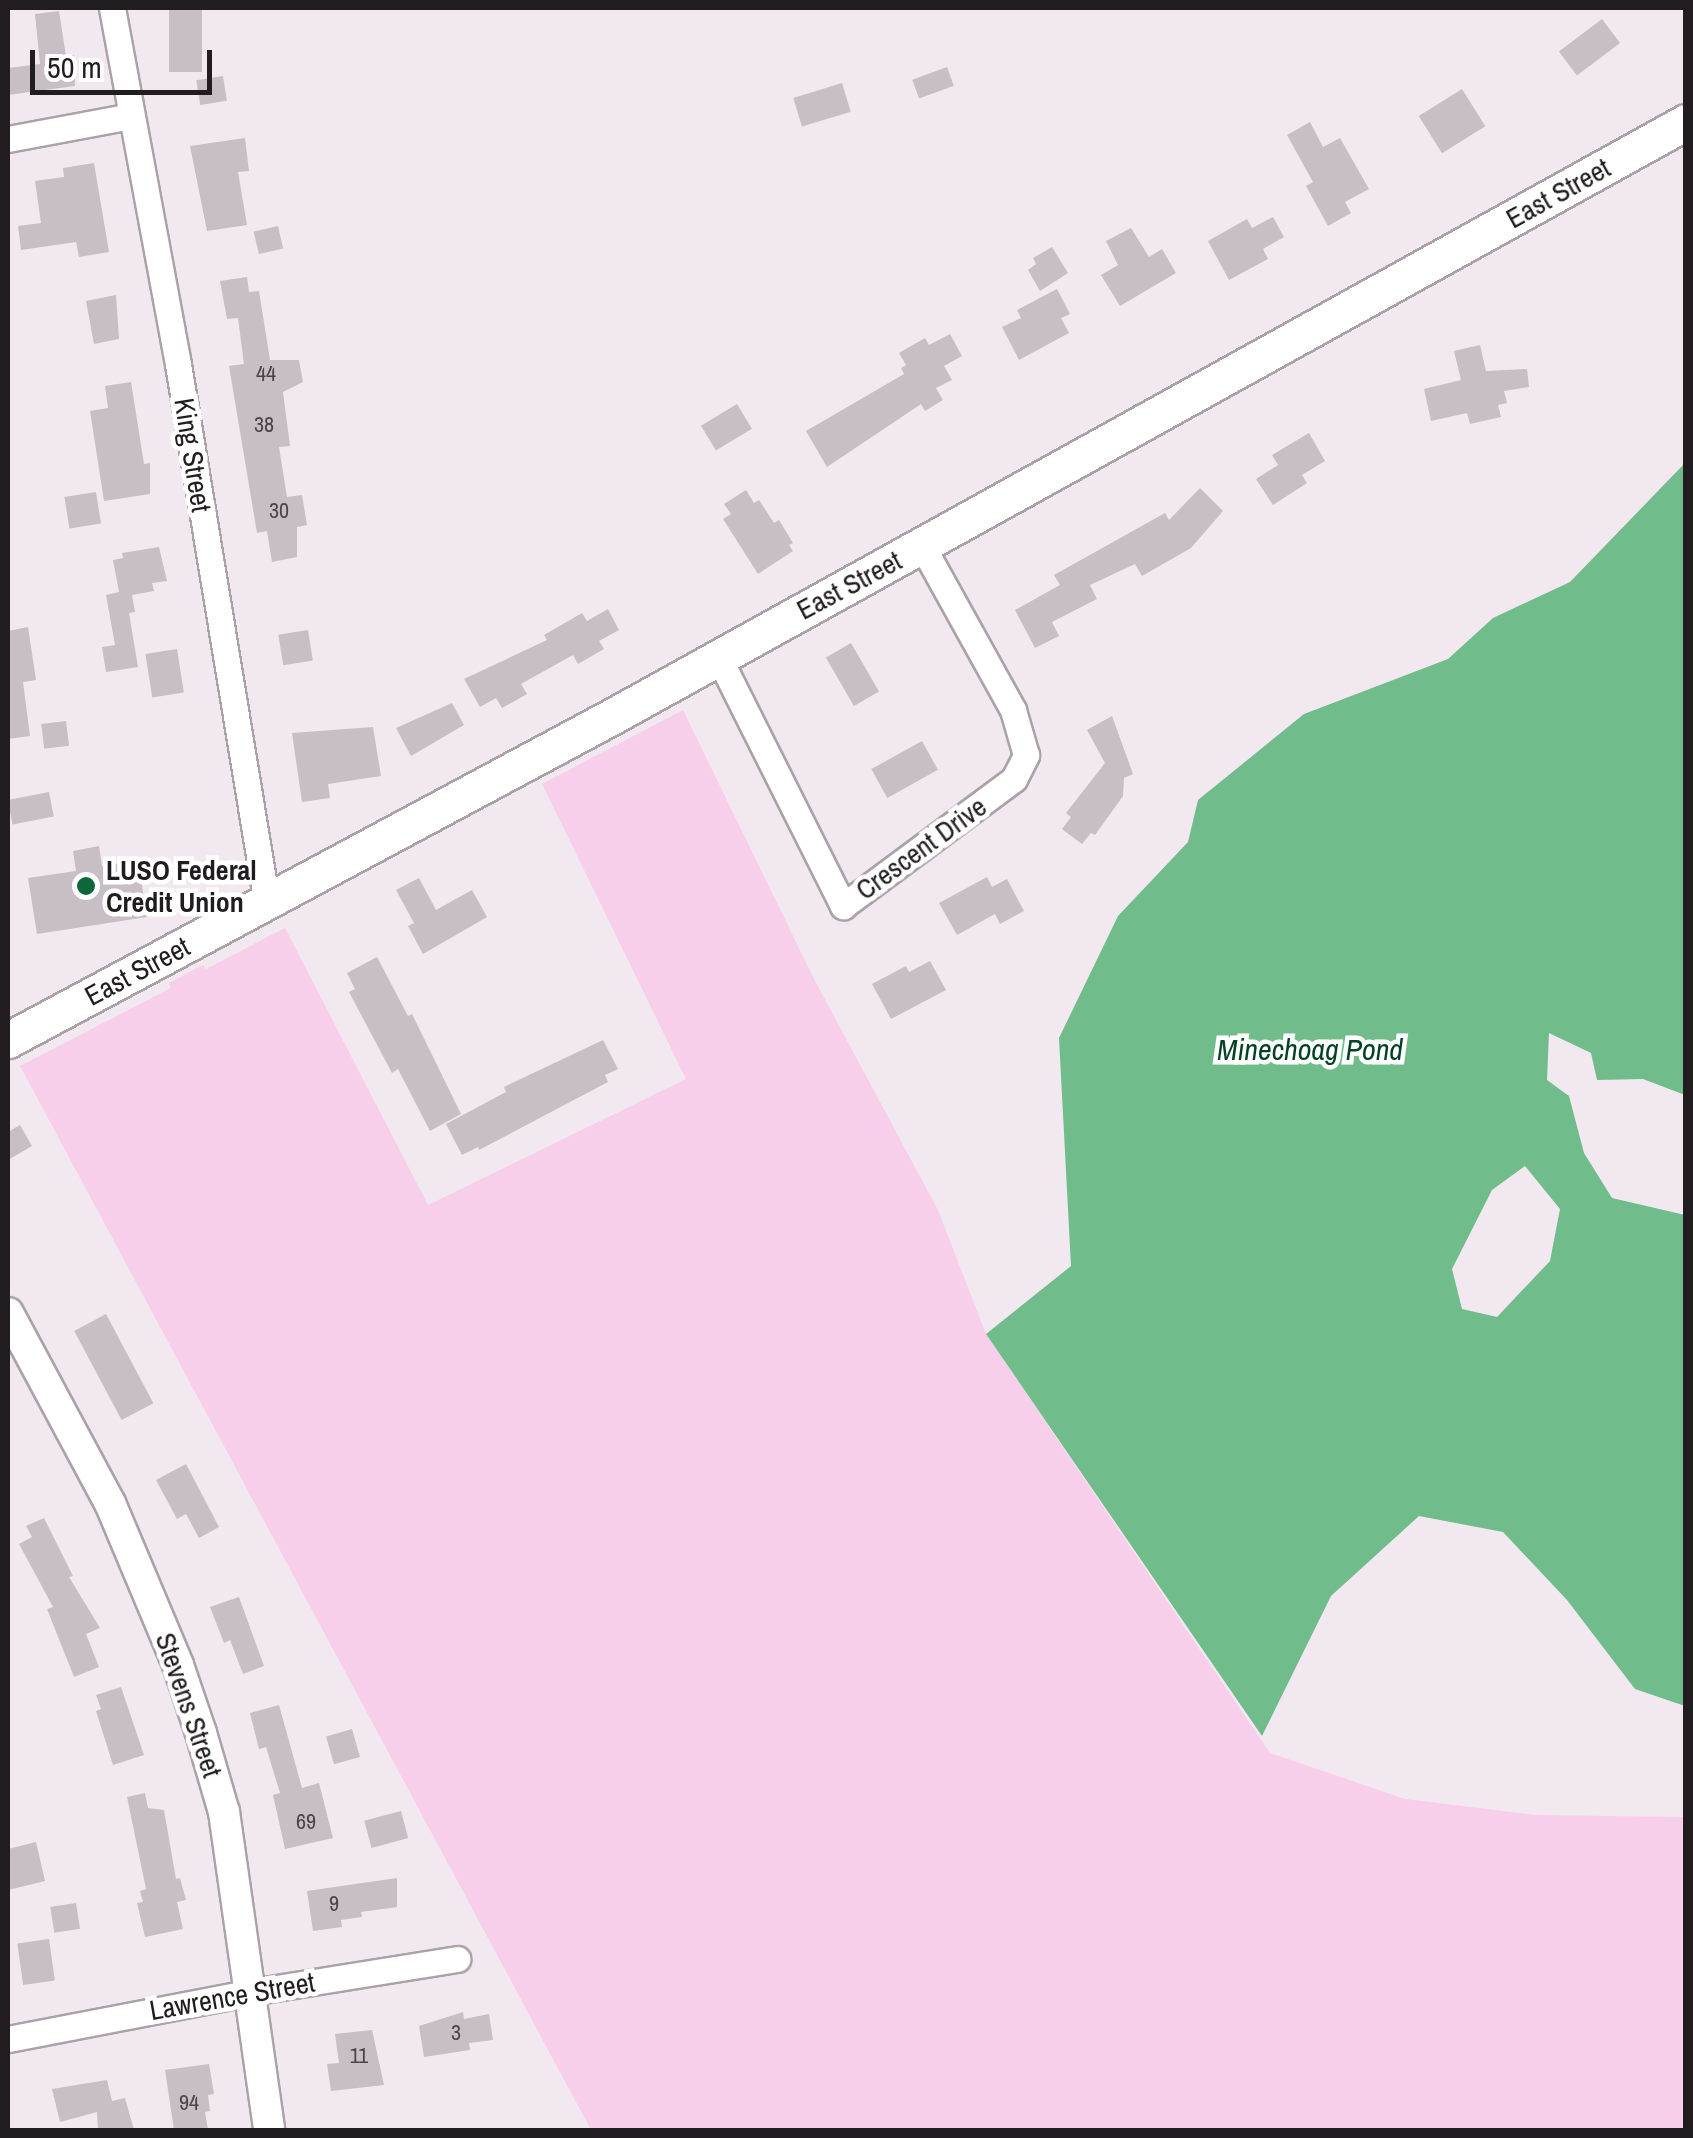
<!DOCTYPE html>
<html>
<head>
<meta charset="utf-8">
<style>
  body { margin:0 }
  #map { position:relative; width:1693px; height:2138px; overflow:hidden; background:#f2e8ef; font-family:"Archivo Narrow",sans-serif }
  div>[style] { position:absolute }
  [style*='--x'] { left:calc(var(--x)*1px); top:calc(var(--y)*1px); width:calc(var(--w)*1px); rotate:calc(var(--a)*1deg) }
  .green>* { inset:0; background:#f8cfeb }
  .water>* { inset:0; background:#70bc8a }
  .building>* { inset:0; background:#c8bec5; transform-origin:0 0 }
  .roads { filter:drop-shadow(2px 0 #aba2a8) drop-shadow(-2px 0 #aba2a8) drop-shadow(0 2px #aba2a8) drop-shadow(0 -2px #aba2a8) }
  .minor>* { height:25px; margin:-12.5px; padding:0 12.5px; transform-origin:12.5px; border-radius:12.5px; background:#fff }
  .tertiary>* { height:30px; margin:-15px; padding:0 15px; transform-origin:15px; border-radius:15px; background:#fff }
  .secondary>* { height:35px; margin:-17.5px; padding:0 17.5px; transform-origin:17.5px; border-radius:17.5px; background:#fff }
  .dots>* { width:28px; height:28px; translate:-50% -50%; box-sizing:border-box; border:5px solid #fff; border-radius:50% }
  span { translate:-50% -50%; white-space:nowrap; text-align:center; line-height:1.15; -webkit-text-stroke:9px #fff; paint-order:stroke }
  .number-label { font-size:22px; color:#4a4448 }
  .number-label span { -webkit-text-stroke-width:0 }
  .street-label { font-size:28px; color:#201c1f }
  .poi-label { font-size:28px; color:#201c1f; font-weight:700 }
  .left { translate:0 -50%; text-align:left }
  .water-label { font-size:30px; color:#034222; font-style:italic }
  .frame { position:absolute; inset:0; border:10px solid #201c1f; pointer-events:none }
  .scale { position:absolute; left:30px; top:50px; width:182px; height:45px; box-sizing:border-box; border:5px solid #201c1f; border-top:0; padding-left:12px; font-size:30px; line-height:35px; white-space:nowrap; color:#201c1f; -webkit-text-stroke:8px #fff; paint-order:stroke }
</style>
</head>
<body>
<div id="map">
  <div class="green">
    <i style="clip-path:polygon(683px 710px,814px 979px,938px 1210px,986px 1334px,1270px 1753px,1405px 1799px,1536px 1815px,1685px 1817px,1685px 2130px,591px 2130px,20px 1066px,171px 988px,169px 983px,203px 965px,206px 969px,285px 928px,428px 1205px,686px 1079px,542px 784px)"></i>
  </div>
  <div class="water">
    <i style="clip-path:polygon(evenodd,1685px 463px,1685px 1095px,1643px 1079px,1597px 1080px,1591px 1053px,1549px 1033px,1547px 1080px,1569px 1096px,1584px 1153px,1612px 1198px,1685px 1215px,1685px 1706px,1635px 1689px,1567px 1600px,1503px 1532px,1419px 1516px,1331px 1596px,1262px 1736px,986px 1334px,1071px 1266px,1059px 1038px,1118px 916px,1188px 842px,1198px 800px,1304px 714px,1448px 659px,1493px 618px,1570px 582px,1685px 463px,1525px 1166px,1560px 1209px,1550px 1261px,1497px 1317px,1462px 1309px,1452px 1269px,1492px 1190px,1525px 1166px)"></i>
  </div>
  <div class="building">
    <i style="left:169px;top:8px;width:33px;height:64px"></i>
    <i style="clip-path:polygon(59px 11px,66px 56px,74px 55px,75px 86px,8px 95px,8px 68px,40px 64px,35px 14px)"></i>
    <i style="left:1602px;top:19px;width:30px;height:54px;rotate:53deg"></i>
    <i style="left:947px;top:67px;width:20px;height:37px;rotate:70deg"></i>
    <i style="left:223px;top:76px;width:25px;height:27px;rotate:81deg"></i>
    <i style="left:842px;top:83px;width:30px;height:51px;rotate:73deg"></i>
    <i style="left:1462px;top:89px;width:44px;height:51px;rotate:58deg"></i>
    <i style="clip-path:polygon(1310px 122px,1323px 147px,1340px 138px,1369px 189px,1345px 202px,1351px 213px,1328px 226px,1306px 186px,1313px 182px,1287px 135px)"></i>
    <i style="clip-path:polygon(245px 138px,249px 171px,238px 172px,247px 225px,207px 231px,190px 146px)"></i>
    <i style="clip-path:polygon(94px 163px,109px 252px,79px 257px,76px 242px,21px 250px,18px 226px,41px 223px,35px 181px,64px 177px,63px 168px)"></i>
    <i style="clip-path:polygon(1273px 217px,1284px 237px,1263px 249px,1268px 259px,1229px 280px,1208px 241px,1247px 219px,1252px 228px)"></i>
    <i style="left:278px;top:226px;width:23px;height:25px;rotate:77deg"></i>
    <i style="clip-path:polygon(1131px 228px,1149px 257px,1162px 249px,1176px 273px,1120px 306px,1101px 275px,1118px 265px,1106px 241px)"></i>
    <i style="clip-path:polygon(1052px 247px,1068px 273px,1040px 291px,1028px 270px,1036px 264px,1033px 258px)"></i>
    <i style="clip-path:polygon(247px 277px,249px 292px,259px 291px,270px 360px,299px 360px,303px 382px,283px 392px,290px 446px,279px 447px,287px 497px,302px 495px,307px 525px,297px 527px,297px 557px,272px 562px,267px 531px,257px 533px,229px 366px,244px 364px,238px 318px,227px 319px,220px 281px)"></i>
    <i style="clip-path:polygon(1057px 289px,1070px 314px,1061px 318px,1069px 333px,1019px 360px,1002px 327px,1021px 318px,1017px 310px)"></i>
    <i style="clip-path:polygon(116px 295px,119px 339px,94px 344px,86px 301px)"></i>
    <i style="clip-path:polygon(950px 334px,962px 356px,944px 366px,952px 380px,936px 388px,943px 400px,925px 411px,921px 404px,827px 467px,806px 431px,904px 374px,901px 368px,906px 365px,899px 353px,925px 338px,929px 345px)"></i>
    <i style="clip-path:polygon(1480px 345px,1486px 371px,1527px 369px,1529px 387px,1504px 391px,1507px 403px,1498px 405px,1501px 417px,1470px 424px,1467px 413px,1431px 421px,1424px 389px,1461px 380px,1454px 351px)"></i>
    <i style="clip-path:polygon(131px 382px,144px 464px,150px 463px,150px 494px,104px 501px,90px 411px,108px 408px,105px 386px)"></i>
    <i style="left:737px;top:404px;width:29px;height:42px;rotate:59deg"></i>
    <i style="clip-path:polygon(1309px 433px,1325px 461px,1302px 475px,1307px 483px,1273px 505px,1256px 479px,1278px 465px,1272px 455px)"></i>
    <i style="clip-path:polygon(1200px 488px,1223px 511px,1191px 548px,1142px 576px,1135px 564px,1090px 585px,1097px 599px,1052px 622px,1059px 636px,1035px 648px,1015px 610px,1060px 585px,1054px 575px,1165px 513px,1169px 520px)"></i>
    <i style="clip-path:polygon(746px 490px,754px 503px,759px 500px,774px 523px,779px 520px,793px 543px,789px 545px,793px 551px,758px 574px,723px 519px,731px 514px,724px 504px)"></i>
    <i style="left:96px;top:492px;width:32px;height:32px;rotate:81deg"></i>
    <i style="clip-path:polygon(159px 547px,167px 581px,152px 583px,154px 591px,132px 595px,135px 612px,129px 613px,138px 667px,106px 672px,102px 647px,115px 645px,106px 595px,119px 592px,113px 560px,123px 558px,122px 553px)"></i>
    <i style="clip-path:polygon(608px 609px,619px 630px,599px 641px,604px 649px,578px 664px,573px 655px,521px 684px,527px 694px,502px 708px,496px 698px,480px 707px,464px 679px,547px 640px,544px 635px,582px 613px,587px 621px)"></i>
    <i style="clip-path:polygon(28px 627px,36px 680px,23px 682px,30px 736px,8px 739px,8px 631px)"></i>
    <i style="left:308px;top:630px;width:31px;height:30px;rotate:81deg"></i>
    <i style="left:851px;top:643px;width:56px;height:29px;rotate:60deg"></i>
    <i style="left:177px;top:649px;width:44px;height:32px;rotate:81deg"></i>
    <i style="clip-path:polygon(452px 703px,464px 725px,411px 756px,396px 728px)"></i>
    <i style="clip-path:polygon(1112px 716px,1133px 774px,1124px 778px,1123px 796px,1095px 835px,1091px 833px,1082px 844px,1062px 829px,1071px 817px,1066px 813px,1105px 763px,1087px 730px)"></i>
    <i style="left:66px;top:721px;width:25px;height:25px;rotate:83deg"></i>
    <i style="clip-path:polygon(373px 727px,381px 776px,328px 784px,330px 798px,302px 802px,292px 733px)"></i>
    <i style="left:922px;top:741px;width:33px;height:58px;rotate:61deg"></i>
    <i style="left:49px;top:792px;width:25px;height:42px;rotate:79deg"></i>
    <i style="clip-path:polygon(99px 846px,102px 866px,138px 860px,147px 917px,37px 934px,28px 878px,76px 871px,73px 851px)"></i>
    <i style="clip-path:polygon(987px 877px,992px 887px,1007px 879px,1024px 911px,1000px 924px,995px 914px,957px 935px,939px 903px)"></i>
    <i style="clip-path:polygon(419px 878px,436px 910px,472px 890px,487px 917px,423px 954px,408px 926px,414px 923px,396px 890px)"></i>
    <i style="clip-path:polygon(377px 957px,408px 1016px,412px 1014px,461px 1114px,430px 1131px,398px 1069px,392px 1073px,349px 992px,355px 989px,347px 973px)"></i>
    <i style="clip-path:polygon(930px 961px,946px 990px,891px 1019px,872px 984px,906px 966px,909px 972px)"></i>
    <i style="clip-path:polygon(603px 1040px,618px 1069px,605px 1075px,608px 1082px,479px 1150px,478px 1147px,462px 1155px,446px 1124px,506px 1092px,504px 1087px)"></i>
    <i style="clip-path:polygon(20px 1125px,32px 1146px,8px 1160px,8px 1132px)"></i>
    <i style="left:106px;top:1314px;width:101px;height:36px;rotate:62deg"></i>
    <i style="clip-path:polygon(186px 1464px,219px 1527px,199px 1538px,186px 1514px,177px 1519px,156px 1480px)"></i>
    <i style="clip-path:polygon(44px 1518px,73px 1576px,69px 1577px,100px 1628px,86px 1634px,99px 1667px,74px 1677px,47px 1609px,53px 1607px,19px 1544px,32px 1537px,26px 1526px)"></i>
    <i style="clip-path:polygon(239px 1597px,264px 1666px,243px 1674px,230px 1640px,224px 1643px,210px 1607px)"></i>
    <i style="clip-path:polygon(121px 1687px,144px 1755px,113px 1765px,96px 1711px,101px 1709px,96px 1695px)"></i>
    <i style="clip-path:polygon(279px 1705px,302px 1788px,319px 1783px,333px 1838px,285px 1849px,273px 1795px,280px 1793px,266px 1747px,259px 1749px,250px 1713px)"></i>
    <i style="left:352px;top:1729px;width:29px;height:27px;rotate:74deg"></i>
    <i style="clip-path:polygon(145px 1793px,148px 1808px,164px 1810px,176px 1879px,180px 1878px,186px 1900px,177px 1902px,183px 1929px,145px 1937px,137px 1903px,143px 1902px,140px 1891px,146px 1889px,127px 1797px)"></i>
    <i style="left:401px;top:1811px;width:28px;height:38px;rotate:75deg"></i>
    <i style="clip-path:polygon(36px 1842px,45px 1881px,8px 1890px,8px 1849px)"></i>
    <i style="clip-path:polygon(397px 1878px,397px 1907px,361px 1912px,362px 1917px,341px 1920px,342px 1927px,313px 1931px,307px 1891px)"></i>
    <i style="left:76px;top:1903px;width:26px;height:26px;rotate:81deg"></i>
    <i style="left:49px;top:1939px;width:42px;height:32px;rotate:82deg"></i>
    <i style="clip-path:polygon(463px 2012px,464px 2019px,489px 2014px,493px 2040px,469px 2043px,470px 2050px,424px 2057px,419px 2026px)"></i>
    <i style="clip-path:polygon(372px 2030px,384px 2085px,331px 2091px,327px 2064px,339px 2063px,335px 2034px)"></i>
    <i style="clip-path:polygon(209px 2064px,214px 2094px,208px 2095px,210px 2111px,205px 2112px,208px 2130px,174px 2130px,165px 2070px)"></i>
    <i style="clip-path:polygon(107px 2080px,112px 2101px,125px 2098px,134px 2130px,98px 2130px,97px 2112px,60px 2122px,52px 2089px)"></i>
  </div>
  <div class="roads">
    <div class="minor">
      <i style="--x:112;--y:8;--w:362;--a:79.5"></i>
      <i style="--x:178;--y:364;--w:547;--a:80.64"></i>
      <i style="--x:8;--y:139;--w:125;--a:-10.6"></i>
      <i style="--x:718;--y:656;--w:280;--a:63.4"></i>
      <i style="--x:843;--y:906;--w:213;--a:-36.6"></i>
      <i style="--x:1014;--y:779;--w:27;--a:-63"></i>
      <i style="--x:1026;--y:755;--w:47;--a:-106.1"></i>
      <i style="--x:1013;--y:710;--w:188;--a:-119"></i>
      <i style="--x:8;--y:2039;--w:248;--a:-10.9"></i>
      <i style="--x:251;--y:1992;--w:209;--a:-9.1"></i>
    </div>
    <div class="tertiary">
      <i style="--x:8;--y:1313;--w:216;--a:61.8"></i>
      <i style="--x:110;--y:1503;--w:176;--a:67.2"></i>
      <i style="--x:178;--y:1665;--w:72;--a:71.3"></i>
      <i style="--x:201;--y:1733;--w:82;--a:73.8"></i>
      <i style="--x:224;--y:1812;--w:321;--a:81.9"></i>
    </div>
    <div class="secondary">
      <i style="--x:8;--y:1040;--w:686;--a:-28.17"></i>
      <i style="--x:613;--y:716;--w:1226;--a:-28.97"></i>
    </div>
  </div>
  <div class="dots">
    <i style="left:86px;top:886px;background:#0e673a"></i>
  </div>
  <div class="number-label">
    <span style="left:266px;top:374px">44</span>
    <span style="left:264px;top:425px">38</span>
    <span style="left:279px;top:511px">30</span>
    <span style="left:306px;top:1822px">69</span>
    <span style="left:334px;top:1904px">9</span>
    <span style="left:456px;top:2033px">3</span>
    <span style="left:359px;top:2056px">11</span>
    <span style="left:189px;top:2103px">94</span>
  </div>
  <div class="street-label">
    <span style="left:1558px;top:193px;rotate:-29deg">East Street</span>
    <span style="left:193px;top:455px;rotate:81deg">King Street</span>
    <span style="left:849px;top:585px;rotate:-28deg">East Street</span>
    <span style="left:921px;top:848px;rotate:-36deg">Crescent Drive</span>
    <span style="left:137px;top:971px;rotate:-28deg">East Street</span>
    <span style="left:189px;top:1705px;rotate:71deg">Stevens Street</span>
    <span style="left:232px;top:1996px;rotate:-10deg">Lawrence Street</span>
  </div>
  <div class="poi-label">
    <span class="left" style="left:106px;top:886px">LUSO Federal<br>Credit Union</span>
  </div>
  <div class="water-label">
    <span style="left:1310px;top:1049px">Minechoag Pond</span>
  </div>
  <div class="frame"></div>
  <div class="scale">50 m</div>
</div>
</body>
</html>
